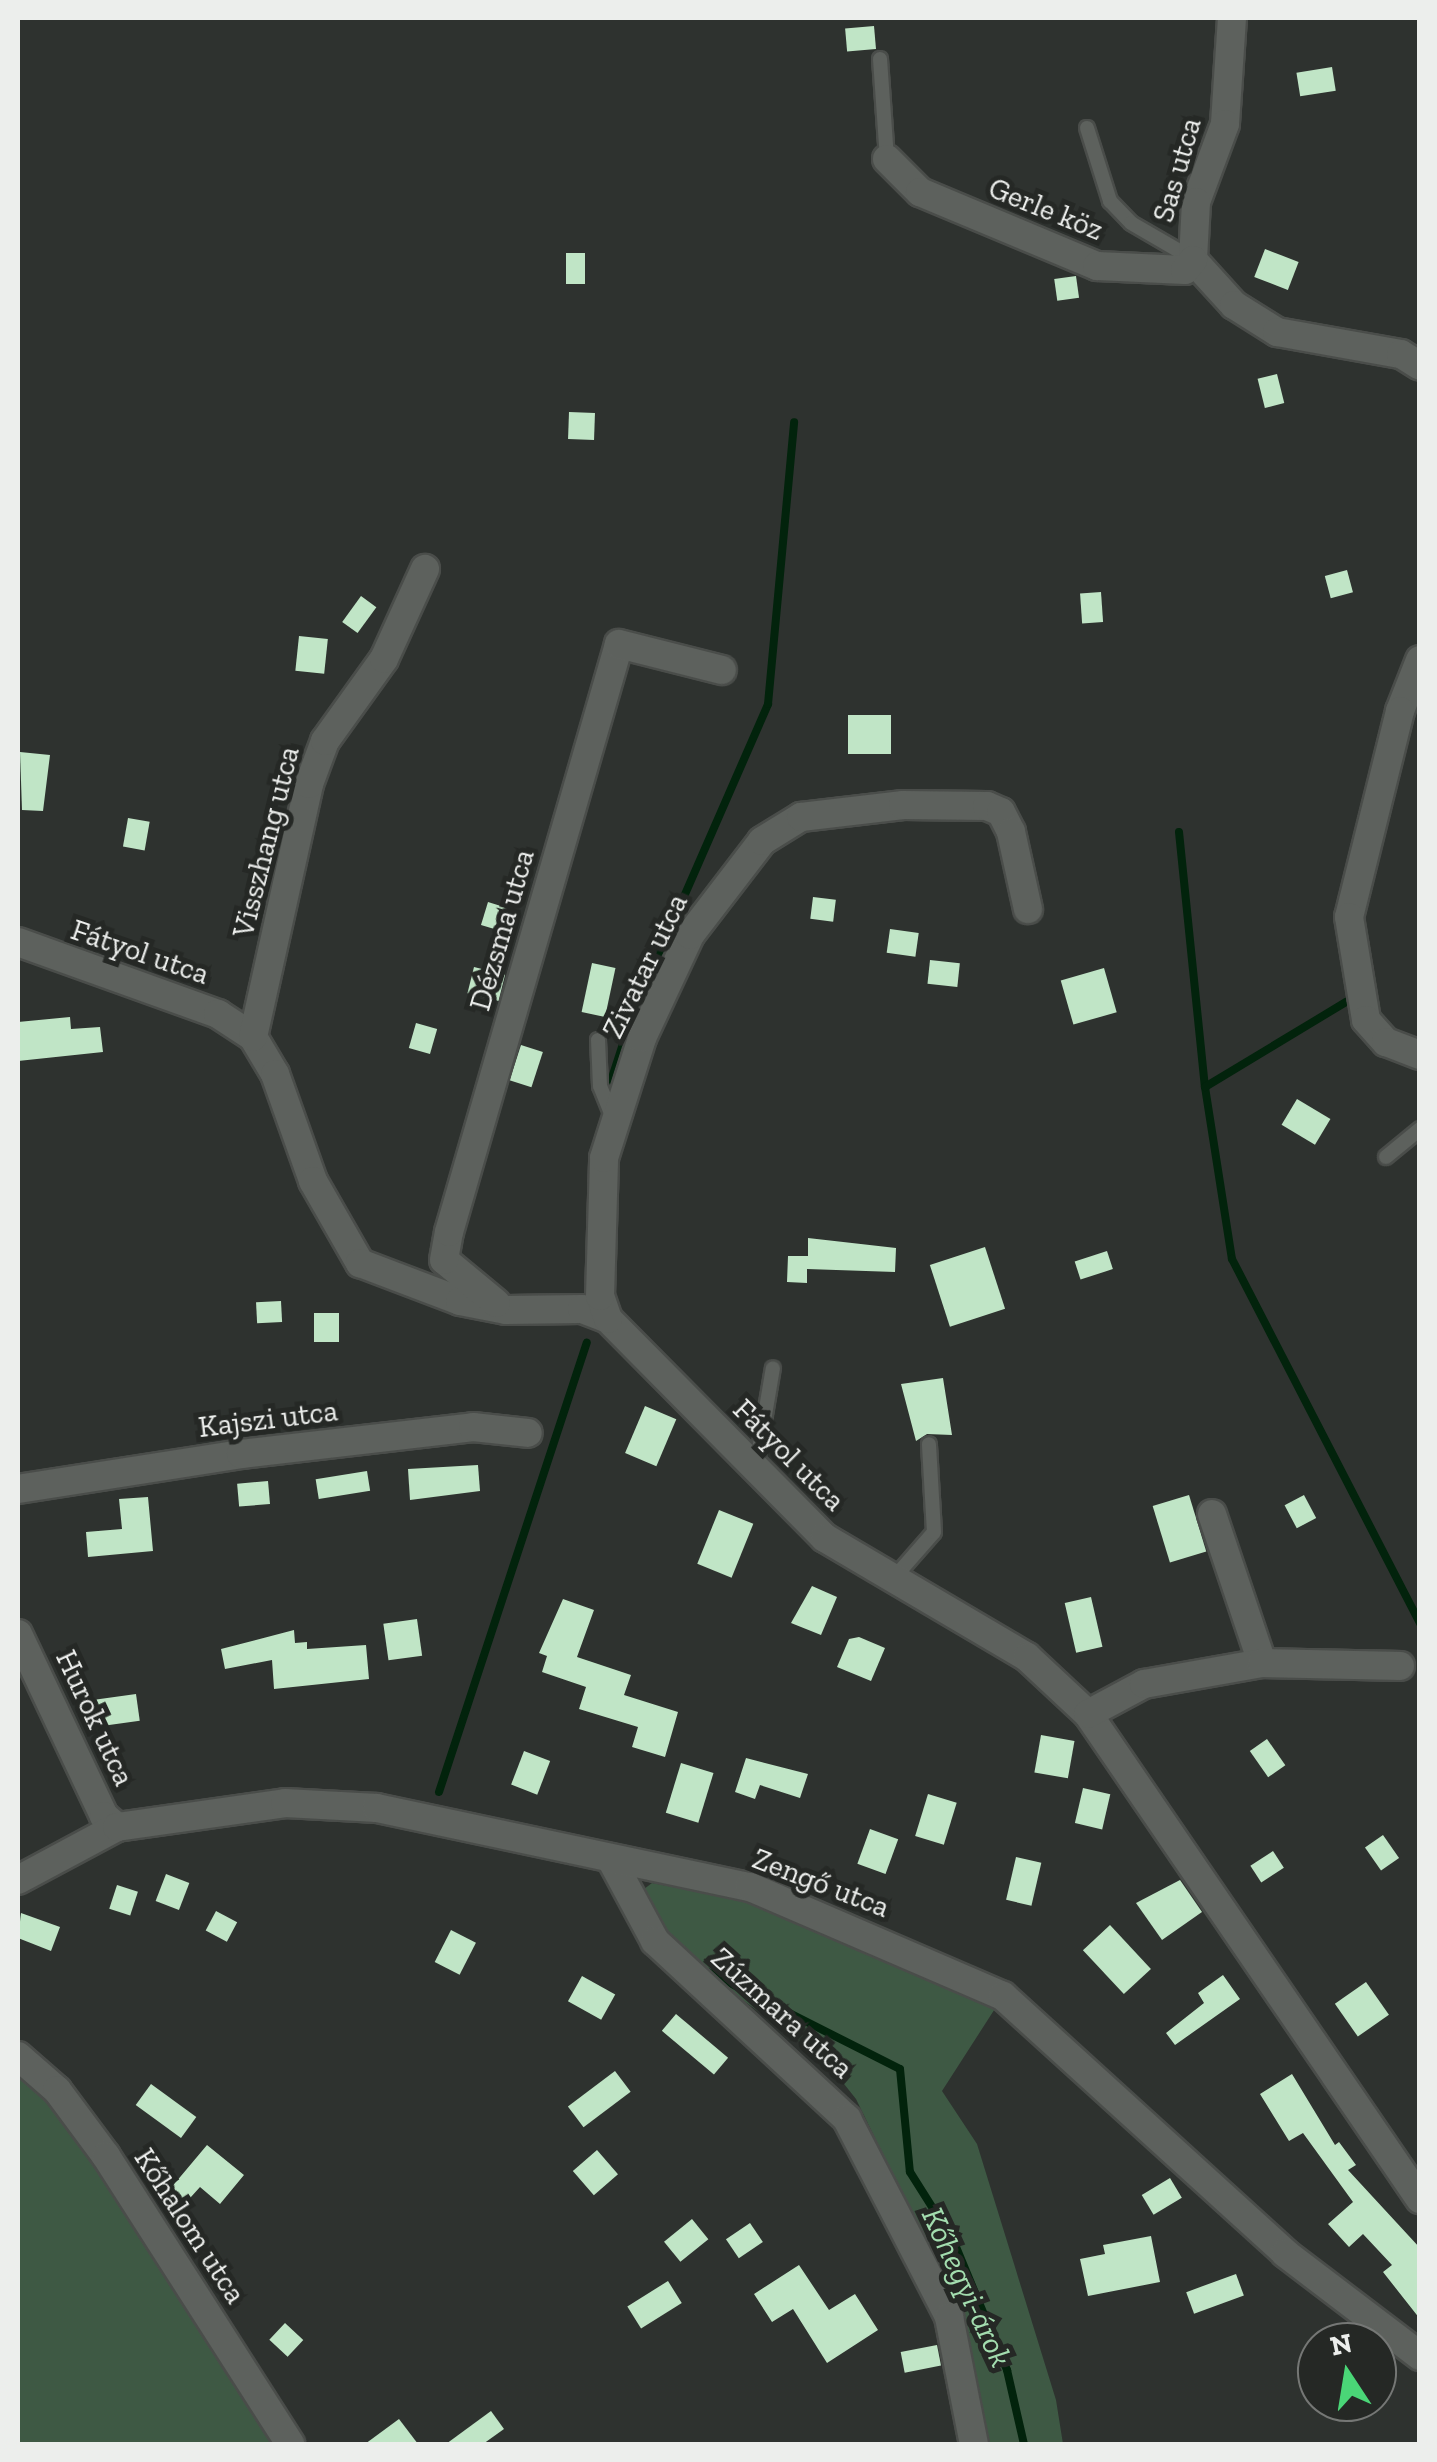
<!DOCTYPE html>
<html>
<head>
<meta charset="utf-8">
<style>
  body { margin:0 }
  #map { position:relative; width:1437px; height:2462px; overflow:hidden; background:#2e322f; font-family:"Zilla Slab",serif }
  div>[style] { position:absolute }
  [style*='--x'] { left:calc(var(--x)*1px); top:calc(var(--y)*1px); width:calc(var(--w)*1px); rotate:calc(var(--a)*1deg) }
  .green>* { inset:0; background:#3e5944 }
  .stream>* { height:8px; margin:-4px; padding:0 4px; transform-origin:4px; border-radius:4px; background:#02230c }
  .building>* { inset:0; background:#c0e5c6; transform-origin:0 0 }
  .roads { filter:drop-shadow(2px 0 #4a4d4a) drop-shadow(-2px 0 #4a4d4a) drop-shadow(0 2px #4a4d4a) drop-shadow(0 -2px #4a4d4a) }
  .service>* { height:14px; margin:-7px; padding:0 7px; transform-origin:7px; border-radius:7px; background:#5d615d }
  .minor>* { height:28px; margin:-14px; padding:0 14px; transform-origin:14px; border-radius:14px; background:#5d615d }
  span { translate:-50% -50%; white-space:nowrap; text-align:center; line-height:1.15; -webkit-text-stroke:10px #252825; paint-order:stroke }
  .street-label { font-size:30px; color:#eceeec }
  .water-label { font-size:32px; color:#a3ddaf; font-style:italic }
  .frame { position:absolute; inset:0; border:20px solid #eceeec; pointer-events:none }
  .north { position:absolute; left:1297px; top:2322px; width:100px; height:100px; box-sizing:border-box; background:#252825; border:2px solid #757775; border-radius:50%; rotate:348deg; font-size:28px; font-weight:700; line-height:40px; text-align:center; color:#eceeec }
  .north::after { content:''; display:block; margin:auto; width:35px; height:45px; background:#4ad677; clip-path:polygon(50% 0,100% 100%,50% 72%,0 100%) }
</style>
</head>
<body>
<div id="map">
  <div class="green">
    <i style="clip-path:polygon(652px 1883px,750px 1902px,857px 1949px,862px 1938px,998px 2004px,942px 2091px,977px 2144px,1056px 2400px,1063px 2444px,990px 2444px,952px 2296px,856px 2099px,825px 2060px,659px 1939px,643px 1908px,644px 1889px)"></i>
    <i style="clip-path:polygon(18px 2056px,29px 2065px,290px 2444px,18px 2444px)"></i>
  </div>
  <div class="stream">
    <i style="--x:1179;--y:832;--w:256;--a:84.2"></i>
    <i style="--x:1205;--y:1087;--w:174;--a:81.1"></i>
    <i style="--x:1232;--y:1259;--w:411;--a:62.7"></i>
    <i style="--x:672;--y:924;--w:240;--a:-66.4"></i>
    <i style="--x:768;--y:704;--w:283;--a:-84.7"></i>
    <i style="--x:611;--y:1081;--w:101;--a:-72.1"></i>
    <i style="--x:642;--y:985;--w:59;--a:-62.6"></i>
    <i style="--x:1205;--y:1087;--w:165;--a:-31.1"></i>
    <i style="--x:439;--y:1792;--w:473;--a:-71.8"></i>
    <i style="--x:706;--y:1971;--w:217;--a:26.8"></i>
    <i style="--x:900;--y:2069;--w:103;--a:84.5"></i>
    <i style="--x:910;--y:2172;--w:83;--a:57.8"></i>
    <i style="--x:954;--y:2242;--w:139;--a:67.5"></i>
    <i style="--x:1007;--y:2370;--w:76;--a:77.1"></i>
  </div>
  <div class="building">
    <i style="left:874px;top:26px;width:23px;height:29px;rotate:85deg"></i>
    <i style="left:1332px;top:67px;width:24px;height:36px;rotate:81deg"></i>
    <i style="left:1265px;top:249px;width:36px;height:30px;rotate:21deg"></i>
    <i style="left:566px;top:253px;width:19px;height:31px"></i>
    <i style="left:1076px;top:276px;width:22px;height:22px;rotate:82deg"></i>
    <i style="left:1277px;top:374px;width:30px;height:20px;rotate:76deg"></i>
    <i style="left:569px;top:412px;width:26px;height:27px;rotate:2deg"></i>
    <i style="left:1347px;top:570px;width:23px;height:23px;rotate:75deg"></i>
    <i style="left:1101px;top:592px;width:30px;height:21px;rotate:86deg"></i>
    <i style="left:361px;top:596px;width:19px;height:32px;rotate:36deg"></i>
    <i style="left:299px;top:636px;width:29px;height:35px;rotate:6deg"></i>
    <i style="left:848px;top:715px;width:43px;height:39px"></i>
    <i style="clip-path:polygon(20px 752px,50px 755px,43px 811px,22px 810px)"></i>
    <i style="left:128px;top:818px;width:22px;height:29px;rotate:10deg"></i>
    <i style="left:813px;top:897px;width:23px;height:22px;rotate:7deg"></i>
    <i style="left:488px;top:902px;width:21px;height:24px;rotate:17deg"></i>
    <i style="left:890px;top:929px;width:29px;height:24px;rotate:8deg"></i>
    <i style="left:930px;top:960px;width:30px;height:24px;rotate:6deg"></i>
    <i style="left:592px;top:963px;width:24px;height:50px;rotate:12deg"></i>
    <i style="left:474px;top:967px;width:32px;height:27px;rotate:14deg"></i>
    <i style="left:1104px;top:968px;width:46px;height:45px;rotate:74deg"></i>
    <i style="clip-path:polygon(70px 1017px,71px 1029px,100px 1027px,103px 1052px,18px 1061px,18px 1022px)"></i>
    <i style="left:416px;top:1023px;width:22px;height:26px;rotate:16deg"></i>
    <i style="left:521px;top:1045px;width:23px;height:37px;rotate:18deg"></i>
    <i style="left:1297px;top:1099px;width:39px;height:30px;rotate:31deg"></i>
    <i style="clip-path:polygon(808px 1238px,896px 1248px,895px 1272px,807px 1269px,807px 1283px,787px 1282px,788px 1256px,808px 1256px)"></i>
    <i style="left:985px;top:1247px;width:65px;height:58px;rotate:72deg"></i>
    <i style="left:1107px;top:1251px;width:19px;height:34px;rotate:72deg"></i>
    <i style="left:281px;top:1301px;width:21px;height:25px;rotate:87deg"></i>
    <i style="left:314px;top:1313px;width:25px;height:29px"></i>
    <i style="clip-path:polygon(943px 1378px,952px 1435px,927px 1434px,916px 1441px,901px 1384px)"></i>
    <i style="left:645px;top:1406px;width:34px;height:51px;rotate:23deg"></i>
    <i style="clip-path:polygon(478px 1465px,480px 1491px,410px 1500px,408px 1469px)"></i>
    <i style="left:367px;top:1471px;width:20px;height:52px;rotate:81deg"></i>
    <i style="left:268px;top:1481px;width:23px;height:31px;rotate:85deg"></i>
    <i style="left:1189px;top:1495px;width:59px;height:38px;rotate:73deg"></i>
    <i style="left:1304px;top:1495px;width:26px;height:22px;rotate:62deg"></i>
    <i style="clip-path:polygon(148px 1497px,153px 1551px,88px 1557px,86px 1532px,122px 1529px,119px 1499px)"></i>
    <i style="left:719px;top:1510px;width:37px;height:58px;rotate:22deg"></i>
    <i style="clip-path:polygon(812px 1586px,837px 1597px,821px 1635px,791px 1623px)"></i>
    <i style="left:1091px;top:1597px;width:51px;height:27px;rotate:77deg"></i>
    <i style="clip-path:polygon(563px 1599px,594px 1610px,577px 1657px,631px 1675px,624px 1695px,678px 1712px,665px 1757px,632px 1747px,638px 1727px,579px 1709px,586px 1687px,542px 1672px,547px 1656px,539px 1653px)"></i>
    <i style="left:417px;top:1619px;width:37px;height:34px;rotate:82deg"></i>
    <i style="clip-path:polygon(294px 1630px,295px 1643px,307px 1642px,307px 1649px,366px 1645px,369px 1679px,274px 1689px,272px 1660px,225px 1669px,221px 1649px)"></i>
    <i style="clip-path:polygon(859px 1637px,885px 1648px,871px 1681px,837px 1667px,849px 1639px)"></i>
    <i style="left:136px;top:1694px;width:27px;height:40px;rotate:82deg"></i>
    <i style="left:1041px;top:1735px;width:34px;height:38px;rotate:10deg"></i>
    <i style="left:1267px;top:1739px;width:32px;height:21px;rotate:55deg"></i>
    <i style="left:524px;top:1751px;width:28px;height:36px;rotate:21deg"></i>
    <i style="clip-path:polygon(746px 1758px,808px 1774px,800px 1798px,760px 1785px,755px 1799px,735px 1792px)"></i>
    <i style="left:681px;top:1763px;width:34px;height:52px;rotate:17deg"></i>
    <i style="left:1083px;top:1788px;width:28px;height:36px;rotate:13deg"></i>
    <i style="left:928px;top:1794px;width:30px;height:44px;rotate:17deg"></i>
    <i style="left:870px;top:1829px;width:30px;height:37px;rotate:20deg"></i>
    <i style="left:1383px;top:1835px;width:28px;height:22px;rotate:55deg"></i>
    <i style="left:1273px;top:1851px;width:20px;height:27px;rotate:57deg"></i>
    <i style="left:1016px;top:1857px;width:26px;height:44px;rotate:13deg"></i>
    <i style="left:166px;top:1874px;width:25px;height:29px;rotate:21deg"></i>
    <i style="clip-path:polygon(1180px 1880px,1202px 1912px,1162px 1940px,1136px 1903px)"></i>
    <i style="left:117px;top:1885px;width:22px;height:25px;rotate:18deg"></i>
    <i style="left:216px;top:1911px;width:24px;height:22px;rotate:28deg"></i>
    <i style="clip-path:polygon(21px 1913px,60px 1927px,51px 1951px,18px 1938px)"></i>
    <i style="left:1110px;top:1925px;width:60px;height:37px;rotate:47deg"></i>
    <i style="left:451px;top:1930px;width:28px;height:36px;rotate:27deg"></i>
    <i style="clip-path:polygon(1223px 1975px,1240px 1999px,1175px 2045px,1166px 2033px,1204px 2003px,1198px 1993px)"></i>
    <i style="left:582px;top:1976px;width:38px;height:29px;rotate:29deg"></i>
    <i style="left:1366px;top:1982px;width:40px;height:38px;rotate:55deg"></i>
    <i style="left:676px;top:2014px;width:68px;height:22px;rotate:40deg"></i>
    <i style="left:615px;top:2071px;width:26px;height:59px;rotate:53deg"></i>
    <i style="clip-path:polygon(1292px 2074px,1335px 2145px,1339px 2142px,1356px 2165px,1348px 2170px,1420px 2248px,1420px 2319px,1383px 2272px,1392px 2265px,1363px 2234px,1349px 2247px,1328px 2224px,1353px 2202px,1303px 2133px,1289px 2141px,1260px 2094px)"></i>
    <i style="left:151px;top:2084px;width:56px;height:26px;rotate:36deg"></i>
    <i style="clip-path:polygon(207px 2145px,244px 2175px,220px 2204px,200px 2187px,181px 2208px,165px 2195px)"></i>
    <i style="left:597px;top:2150px;width:32px;height:32px;rotate:49deg"></i>
    <i style="left:1170px;top:2178px;width:23px;height:33px;rotate:59deg"></i>
    <i style="left:692px;top:2219px;width:26px;height:36px;rotate:51deg"></i>
    <i style="left:750px;top:2223px;width:23px;height:29px;rotate:56deg"></i>
    <i style="clip-path:polygon(1151px 2236px,1160px 2282px,1088px 2296px,1080px 2259px,1105px 2254px,1103px 2245px)"></i>
    <i style="clip-path:polygon(799px 2265px,829px 2310px,855px 2294px,878px 2330px,827px 2363px,793px 2309px,772px 2322px,754px 2294px)"></i>
    <i style="left:1236px;top:2274px;width:23px;height:53px;rotate:70deg"></i>
    <i style="left:668px;top:2281px;width:26px;height:48px;rotate:58deg"></i>
    <i style="left:285px;top:2323px;width:25px;height:23px;rotate:43deg"></i>
    <i style="left:937px;top:2345px;width:21px;height:37px;rotate:79deg"></i>
    <i style="clip-path:polygon(491px 2411px,504px 2429px,483px 2444px,446px 2444px)"></i>
    <i style="clip-path:polygon(399px 2419px,418px 2444px,365px 2444px)"></i>
  </div>
  <div class="roads">
    <div class="service">
      <i style="--x:880;--y:59;--w:100;--a:86"></i>
      <i style="--x:1087;--y:128;--w:77;--a:72.5"></i>
      <i style="--x:1110;--y:201;--w:30;--a:46"></i>
      <i style="--x:1131;--y:223;--w:72;--a:30.1"></i>
      <i style="--x:598;--y:1040;--w:46;--a:87.5"></i>
      <i style="--x:600;--y:1086;--w:35;--a:68"></i>
      <i style="--x:1386;--y:1157;--w:44;--a:-39.5"></i>
      <i style="--x:756;--y:1468;--w:101;--a:-80.4"></i>
      <i style="--x:893;--y:1579;--w:62;--a:-48.9"></i>
      <i style="--x:934;--y:1532;--w:88;--a:-93.3"></i>
    </div>
    <div class="minor">
      <i style="--x:1232;--y:18;--w:106;--a:93.8"></i>
      <i style="--x:1225;--y:124;--w:83;--a:110.4"></i>
      <i style="--x:1196;--y:202;--w:58;--a:93"></i>
      <i style="--x:1193;--y:260;--w:61;--a:47.7"></i>
      <i style="--x:1234;--y:305;--w:51;--a:32.1"></i>
      <i style="--x:1277;--y:332;--w:126;--a:10.1"></i>
      <i style="--x:1401;--y:354;--w:22;--a:32"></i>
      <i style="--x:887;--y:159;--w:47;--a:45"></i>
      <i style="--x:920;--y:192;--w:192;--a:22.7"></i>
      <i style="--x:1097;--y:266;--w:88;--a:2.6"></i>
      <i style="--x:1185;--y:270;--w:13;--a:-51"></i>
      <i style="--x:1420;--y:660;--w:55;--a:111.4"></i>
      <i style="--x:1400;--y:711;--w:212;--a:103.9"></i>
      <i style="--x:1349;--y:917;--w:104;--a:80.6"></i>
      <i style="--x:1366;--y:1020;--w:30;--a:48"></i>
      <i style="--x:1386;--y:1042;--w:36;--a:21"></i>
      <i style="--x:18;--y:942;--w:213;--a:19.8"></i>
      <i style="--x:218;--y:1014;--w:42;--a:33.3"></i>
      <i style="--x:253;--y:1037;--w:43;--a:59.3"></i>
      <i style="--x:275;--y:1074;--w:114;--a:70.4"></i>
      <i style="--x:313;--y:1181;--w:95;--a:60.2"></i>
      <i style="--x:360;--y:1263;--w:107;--a:20.8"></i>
      <i style="--x:460;--y:1301;--w:47;--a:11.1"></i>
      <i style="--x:506;--y:1310;--w:76;--a:-0.8"></i>
      <i style="--x:582;--y:1309;--w:28;--a:21"></i>
      <i style="--x:608;--y:1319;--w:308;--a:45.3"></i>
      <i style="--x:825;--y:1538;--w:234;--a:30.5"></i>
      <i style="--x:1027;--y:1657;--w:83;--a:43.1"></i>
      <i style="--x:1088;--y:1714;--w:588;--a:55.61"></i>
      <i style="--x:253;--y:1037;--w:259;--a:-77.5"></i>
      <i style="--x:309;--y:784;--w:46;--a:-69.6"></i>
      <i style="--x:325;--y:741;--w:101;--a:-54.3"></i>
      <i style="--x:384;--y:659;--w:99;--a:-65.5"></i>
      <i style="--x:496;--y:1303;--w:67;--a:-140.4"></i>
      <i style="--x:444;--y:1260;--w:28;--a:-80"></i>
      <i style="--x:449;--y:1232;--w:612;--a:-73.87"></i>
      <i style="--x:619;--y:644;--w:106;--a:14.2"></i>
      <i style="--x:608;--y:1319;--w:24;--a:-109"></i>
      <i style="--x:600;--y:1296;--w:138;--a:-88.3"></i>
      <i style="--x:604;--y:1158;--w:126;--a:-72.4"></i>
      <i style="--x:642;--y:1038;--w:114;--a:-65"></i>
      <i style="--x:690;--y:935;--w:118;--a:-52.5"></i>
      <i style="--x:762;--y:841;--w:46;--a:-31.6"></i>
      <i style="--x:801;--y:817;--w:103;--a:-6.7"></i>
      <i style="--x:903;--y:805;--w:84;--a:0.7"></i>
      <i style="--x:987;--y:806;--w:15;--a:23"></i>
      <i style="--x:1001;--y:812;--w:22;--a:63"></i>
      <i style="--x:1011;--y:832;--w:79;--a:77.6"></i>
      <i style="--x:18;--y:1489;--w:226;--a:-8.9"></i>
      <i style="--x:241;--y:1454;--w:234;--a:-6.6"></i>
      <i style="--x:473;--y:1427;--w:55;--a:6.2"></i>
      <i style="--x:1212;--y:1514;--w:157;--a:71.4"></i>
      <i style="--x:18;--y:1634;--w:201;--a:64.7"></i>
      <i style="--x:104;--y:1816;--w:17;--a:40"></i>
      <i style="--x:1088;--y:1714;--w:64;--a:-28.2"></i>
      <i style="--x:1144;--y:1684;--w:120;--a:-10.1"></i>
      <i style="--x:1262;--y:1663;--w:138;--a:1.2"></i>
      <i style="--x:612;--y:1861;--w:91;--a:61.7"></i>
      <i style="--x:655;--y:1941;--w:262;--a:42.8"></i>
      <i style="--x:847;--y:2119;--w:223;--a:62.7"></i>
      <i style="--x:949;--y:2317;--w:129;--a:78.9"></i>
      <i style="--x:18;--y:1880;--w:112;--a:-28.2"></i>
      <i style="--x:117;--y:1827;--w:170;--a:-8.1"></i>
      <i style="--x:285;--y:1803;--w:92;--a:3.1"></i>
      <i style="--x:377;--y:1808;--w:381;--a:12"></i>
      <i style="--x:750;--y:1887;--w:275;--a:23.3"></i>
      <i style="--x:1003;--y:1996;--w:382;--a:42.3"></i>
      <i style="--x:1285;--y:2253;--w:170;--a:37.3"></i>
      <i style="--x:18;--y:2056;--w:52;--a:41.1"></i>
      <i style="--x:57;--y:2090;--w:82;--a:53.4"></i>
      <i style="--x:106;--y:2156;--w:342;--a:57.4"></i>
    </div>
  </div>
  <div class="street-label">
    <span style="left:1177px;top:170px;rotate:-74deg">Sas utca</span>
    <span style="left:1046px;top:209px;rotate:22deg">Gerle köz</span>
    <span style="left:266px;top:842px;rotate:-76deg">Visszhang utca</span>
    <span style="left:502px;top:930px;rotate:-74deg">Dézsma utca</span>
    <span style="left:140px;top:952px;rotate:19deg">Fátyol utca</span>
    <span style="left:645px;top:966px;rotate:-64deg">Zivatar utca</span>
    <span style="left:268px;top:1419px;rotate:-7deg">Kajszi utca</span>
    <span style="left:789px;top:1455px;rotate:45deg">Fátyol utca</span>
    <span style="left:95px;top:1718px;rotate:65deg">Hurok utca</span>
    <span style="left:821px;top:1883px;rotate:21deg">Zengő utca</span>
    <span style="left:782px;top:2013px;rotate:42deg">Zúzmara utca</span>
    <span style="left:190px;top:2226px;rotate:57deg">Kőhalom utca</span>
  </div>
  <div class="water-label">
    <span style="left:967px;top:2287px;rotate:65deg">Kőhegyi-árok</span>
  </div>
  <div class="frame"></div>
  <div class="north">N</div>
</div>
</body>
</html>
